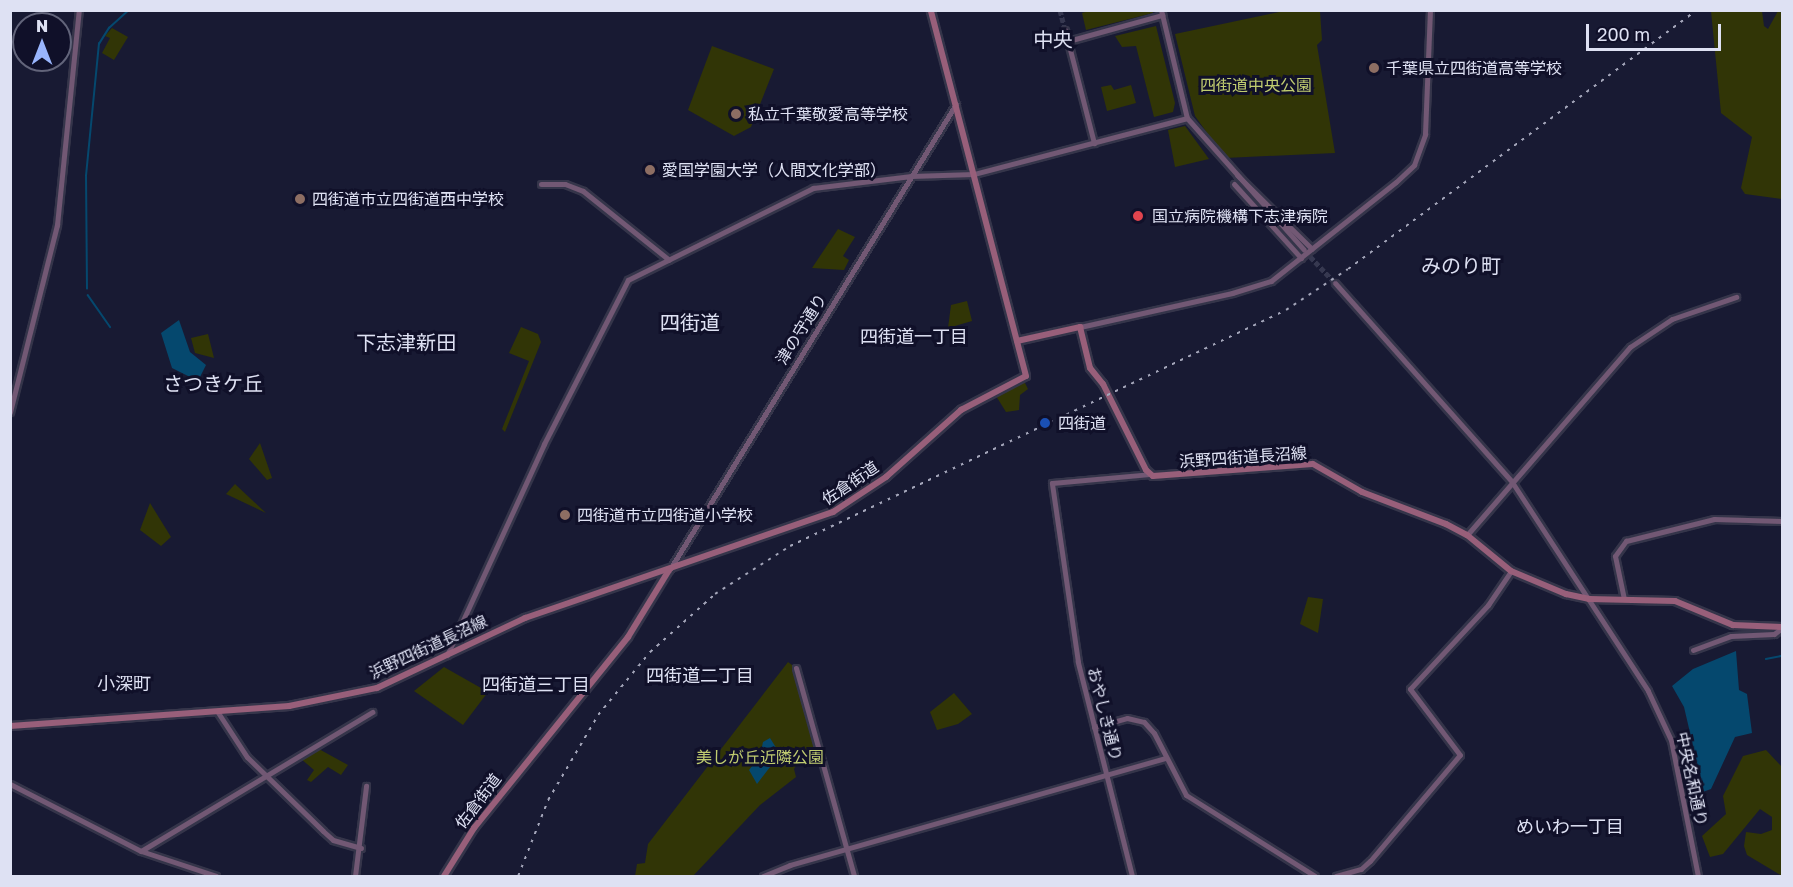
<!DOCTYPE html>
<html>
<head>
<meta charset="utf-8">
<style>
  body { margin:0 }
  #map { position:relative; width:1793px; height:887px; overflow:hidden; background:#181a33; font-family:"Golos Text","Noto Sans JP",sans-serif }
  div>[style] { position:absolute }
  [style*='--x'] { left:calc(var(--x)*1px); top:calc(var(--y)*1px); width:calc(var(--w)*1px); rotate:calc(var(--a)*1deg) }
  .green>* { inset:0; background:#313506 }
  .water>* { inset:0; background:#05486e }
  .stream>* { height:1.5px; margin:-0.75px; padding:0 0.75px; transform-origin:0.75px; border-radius:0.75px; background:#05486e }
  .secondary-tunnel>* { height:5px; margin-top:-2.5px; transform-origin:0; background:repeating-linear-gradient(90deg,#363850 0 5px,transparent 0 7.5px) }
  .roads { filter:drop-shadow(2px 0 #35354a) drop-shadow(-2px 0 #35354a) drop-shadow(0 2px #35354a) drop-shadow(0 -2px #35354a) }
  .secondary>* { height:5px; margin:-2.5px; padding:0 2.5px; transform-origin:2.5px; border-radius:2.5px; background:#725874 }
  .primary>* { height:6px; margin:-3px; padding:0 3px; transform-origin:3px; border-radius:3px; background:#985f7a }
  .rail>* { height:1.5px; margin-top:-0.75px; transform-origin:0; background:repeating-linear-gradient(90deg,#a4a6ba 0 3px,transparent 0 9px) }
  .dots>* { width:16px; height:16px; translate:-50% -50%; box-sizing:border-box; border:3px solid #101029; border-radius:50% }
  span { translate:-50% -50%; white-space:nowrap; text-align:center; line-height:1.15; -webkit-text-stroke:6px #101029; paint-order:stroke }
  .poi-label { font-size:16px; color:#dee1f3 }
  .left { translate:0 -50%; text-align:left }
  .park-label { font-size:16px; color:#c0cc70 }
  .street-label { font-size:16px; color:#dee1f3 }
  .neighbourhood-label { font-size:18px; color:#dee1f3 }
  .quarter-label { font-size:20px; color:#dee1f3 }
  .frame { position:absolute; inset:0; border:12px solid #dee1f3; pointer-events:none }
  .north { position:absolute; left:12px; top:12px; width:60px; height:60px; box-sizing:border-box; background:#101029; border:2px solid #62647a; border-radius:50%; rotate:0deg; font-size:16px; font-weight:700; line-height:24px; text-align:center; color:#dee1f3 }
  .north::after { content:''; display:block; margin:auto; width:21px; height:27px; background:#99b5fd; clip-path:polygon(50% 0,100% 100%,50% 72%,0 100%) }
  .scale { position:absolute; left:1586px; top:24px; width:135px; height:27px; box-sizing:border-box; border:3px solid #dee1f3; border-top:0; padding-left:8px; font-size:18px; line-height:21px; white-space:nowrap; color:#dee1f3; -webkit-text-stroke:4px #101029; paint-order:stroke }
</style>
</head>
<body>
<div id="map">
  <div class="green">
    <i style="clip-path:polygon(1092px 10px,1152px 10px,1153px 13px,1086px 30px,1082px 13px)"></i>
    <i style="clip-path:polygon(1284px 11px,1320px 11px,1322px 40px,1317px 45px,1335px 153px,1225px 158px,1195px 116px,1175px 34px)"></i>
    <i style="clip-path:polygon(1711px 11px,1762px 11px,1764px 26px,1768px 29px,1778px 11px,1782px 11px,1782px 199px,1745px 194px,1741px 188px,1752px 137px,1721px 113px)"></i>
    <i style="clip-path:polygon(1156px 26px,1175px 103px,1173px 112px,1154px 117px,1136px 46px,1122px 47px,1115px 36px)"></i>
    <i style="clip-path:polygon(112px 28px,128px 37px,114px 60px,102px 53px,110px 38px,105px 36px)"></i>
    <i style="clip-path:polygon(712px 46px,774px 69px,751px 127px,734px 136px,688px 110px)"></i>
    <i style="clip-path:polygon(1111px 85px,1114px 90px,1131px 85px,1136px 103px,1107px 111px,1101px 87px)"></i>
    <i style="clip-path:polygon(1185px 126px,1209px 159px,1175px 167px,1168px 130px)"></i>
    <i style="clip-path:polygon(838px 229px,855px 237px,843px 256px,849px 260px,844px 270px,812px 268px)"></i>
    <i style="clip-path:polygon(967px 301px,972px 321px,948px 328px,951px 305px)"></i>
    <i style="clip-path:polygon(521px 327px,538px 334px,541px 342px,505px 432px,502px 429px,529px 361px,509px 353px)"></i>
    <i style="clip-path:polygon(208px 334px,214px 358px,195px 353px,191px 338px)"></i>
    <i style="clip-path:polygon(1023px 379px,1028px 389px,1020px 395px,1019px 410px,1006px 412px,996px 396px,997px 392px)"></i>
    <i style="clip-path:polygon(260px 443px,272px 478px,267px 480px,249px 459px)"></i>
    <i style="clip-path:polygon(235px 484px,266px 513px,226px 494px)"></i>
    <i style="clip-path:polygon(150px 503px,171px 537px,161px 546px,140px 530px)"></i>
    <i style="clip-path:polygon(1308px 597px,1323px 599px,1318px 633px,1300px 624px)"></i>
    <i style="clip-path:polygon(788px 662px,796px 668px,817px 748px,804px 754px,794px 769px,796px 777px,760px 805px,693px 876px,635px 876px,637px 864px,645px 863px,648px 844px)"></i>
    <i style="clip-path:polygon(444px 667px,488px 692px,463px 725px,414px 691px)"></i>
    <i style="clip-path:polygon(954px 693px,972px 714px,958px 724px,937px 730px,930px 712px)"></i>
    <i style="clip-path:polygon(317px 748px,348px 765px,341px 775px,328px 767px,311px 782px,307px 780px,314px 770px,300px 758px)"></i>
    <i style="clip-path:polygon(1766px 750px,1782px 767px,1782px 876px,1747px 855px,1744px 846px,1746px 832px,1761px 834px,1772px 830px,1772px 817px,1760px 809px,1723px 854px,1710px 857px,1702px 836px,1726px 814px,1723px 796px,1743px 756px)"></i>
  </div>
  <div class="water">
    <i style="clip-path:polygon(179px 320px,190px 352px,206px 365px,198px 381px,172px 368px,161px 333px)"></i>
    <i style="clip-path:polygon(1736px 651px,1739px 690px,1747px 694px,1752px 733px,1735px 737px,1711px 789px,1700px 793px,1697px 785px,1701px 780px,1684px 707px,1672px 686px,1693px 669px)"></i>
    <i style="clip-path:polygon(770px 738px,780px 754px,757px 784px,749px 770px,760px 756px,763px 742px)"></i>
  </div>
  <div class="stream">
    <i style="--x:87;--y:289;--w:113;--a:-90.5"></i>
    <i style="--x:86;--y:176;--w:133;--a:-84.4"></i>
    <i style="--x:99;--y:44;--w:19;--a:-58"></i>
    <i style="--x:109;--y:28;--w:27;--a:-42"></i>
    <i style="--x:88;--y:295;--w:39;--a:55"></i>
    <i style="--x:1766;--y:659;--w:16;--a:-11"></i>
  </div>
  <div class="secondary-tunnel">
    <i style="--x:1060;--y:10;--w:21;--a:76"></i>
    <i style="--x:1305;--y:251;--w:44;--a:46.8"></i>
  </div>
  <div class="roads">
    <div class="secondary">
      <i style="--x:1161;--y:10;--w:111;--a:76.5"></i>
      <i style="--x:1187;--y:118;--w:176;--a:48.4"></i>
      <i style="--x:1065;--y:30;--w:117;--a:75.6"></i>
      <i style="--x:1068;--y:41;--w:98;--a:-15.5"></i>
      <i style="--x:1237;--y:175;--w:105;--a:44.6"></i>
      <i style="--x:541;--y:184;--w:24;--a:0"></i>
      <i style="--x:565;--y:184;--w:19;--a:21"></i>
      <i style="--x:583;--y:191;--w:110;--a:38.7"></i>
      <i style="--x:1234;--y:184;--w:100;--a:47.8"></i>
      <i style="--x:1335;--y:283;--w:266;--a:48.3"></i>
      <i style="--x:1512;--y:482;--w:249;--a:56.9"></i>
      <i style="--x:1648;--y:691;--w:54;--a:64.9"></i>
      <i style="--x:1671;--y:740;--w:139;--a:78.8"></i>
      <i style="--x:1080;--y:327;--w:156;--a:-12.6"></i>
      <i style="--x:1232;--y:293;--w:41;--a:-17.1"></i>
      <i style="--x:1271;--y:281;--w:159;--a:-38.4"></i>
      <i style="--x:1396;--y:182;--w:25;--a:-43"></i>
      <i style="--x:1414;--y:165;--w:33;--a:-70"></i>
      <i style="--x:1425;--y:134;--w:124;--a:-87.7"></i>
      <i style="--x:10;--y:412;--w:193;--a:-75.9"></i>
      <i style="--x:57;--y:225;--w:216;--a:-84.2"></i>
      <i style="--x:1467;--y:535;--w:249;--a:-49.1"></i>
      <i style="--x:1630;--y:347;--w:50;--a:-33.7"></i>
      <i style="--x:1672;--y:319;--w:68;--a:-19"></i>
      <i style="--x:670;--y:569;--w:546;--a:-58.41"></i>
      <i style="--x:1624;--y:599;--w:44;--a:-101.8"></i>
      <i style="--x:1615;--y:556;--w:19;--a:-54"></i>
      <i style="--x:1626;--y:541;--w:91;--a:-14"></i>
      <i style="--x:1714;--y:519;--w:68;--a:1.7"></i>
      <i style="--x:1693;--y:650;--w:40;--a:-20.2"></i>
      <i style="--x:1731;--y:636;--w:43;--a:-2.7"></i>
      <i style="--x:1774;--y:634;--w:10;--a:-37"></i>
      <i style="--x:447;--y:655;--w:232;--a:-65.3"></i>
      <i style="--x:544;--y:444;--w:184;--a:-62.9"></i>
      <i style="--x:628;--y:280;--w:207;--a:-26.4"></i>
      <i style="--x:813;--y:188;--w:99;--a:-7"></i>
      <i style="--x:911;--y:176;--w:63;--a:-1.8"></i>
      <i style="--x:974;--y:174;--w:220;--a:-14.7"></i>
      <i style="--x:796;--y:668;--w:216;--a:74.4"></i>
      <i style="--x:217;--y:711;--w:55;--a:56.9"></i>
      <i style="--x:247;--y:757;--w:106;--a:44.2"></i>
      <i style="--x:323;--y:831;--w:13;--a:42"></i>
      <i style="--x:333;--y:840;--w:29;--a:16"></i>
      <i style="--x:1094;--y:727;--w:34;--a:-15"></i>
      <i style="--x:1127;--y:718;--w:17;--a:13"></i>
      <i style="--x:1144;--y:722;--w:15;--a:48"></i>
      <i style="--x:1154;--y:733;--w:70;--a:62.7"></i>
      <i style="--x:1186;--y:795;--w:152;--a:32.1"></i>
      <i style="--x:10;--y:784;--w:147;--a:27.1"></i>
      <i style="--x:141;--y:851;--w:79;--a:18.4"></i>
      <i style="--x:141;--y:851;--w:270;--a:-31"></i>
      <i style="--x:355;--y:876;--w:91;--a:-83"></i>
      <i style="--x:763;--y:876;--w:29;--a:-22"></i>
      <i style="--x:790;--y:865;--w:391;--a:-15.9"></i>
      <i style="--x:1132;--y:876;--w:221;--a:-104.2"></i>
      <i style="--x:1078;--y:662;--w:181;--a:-98.3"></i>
      <i style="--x:1052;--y:483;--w:98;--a:-5.2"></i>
      <i style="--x:1336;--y:876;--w:26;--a:-16"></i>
      <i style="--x:1361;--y:869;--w:12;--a:-42"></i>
      <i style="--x:1370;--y:861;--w:139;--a:-49.7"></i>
      <i style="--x:1460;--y:755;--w:83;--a:-127.1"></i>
      <i style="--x:1410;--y:689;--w:115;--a:-47.1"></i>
      <i style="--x:1488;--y:605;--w:41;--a:-55.9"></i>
    </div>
    <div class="primary">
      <i style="--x:1017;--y:341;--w:65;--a:-12.5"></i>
      <i style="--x:1080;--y:327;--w:42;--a:76.3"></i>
      <i style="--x:1090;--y:368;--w:21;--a:51"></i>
      <i style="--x:1103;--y:384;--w:96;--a:63.4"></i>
      <i style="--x:1146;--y:470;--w:9;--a:41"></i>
      <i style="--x:1153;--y:476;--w:160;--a:-4.3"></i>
      <i style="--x:1313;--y:464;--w:56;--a:29.7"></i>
      <i style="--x:1362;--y:492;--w:90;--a:20.9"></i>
      <i style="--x:1446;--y:524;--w:24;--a:28"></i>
      <i style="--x:1467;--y:535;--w:57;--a:39.3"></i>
      <i style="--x:1511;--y:571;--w:60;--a:22.7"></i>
      <i style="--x:1566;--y:594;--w:24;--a:12"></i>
      <i style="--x:1589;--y:599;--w:86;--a:1.3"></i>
      <i style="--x:1675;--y:601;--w:63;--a:22.5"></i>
      <i style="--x:1733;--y:625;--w:49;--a:2.3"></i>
      <i style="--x:10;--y:726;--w:280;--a:-4.1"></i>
      <i style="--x:289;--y:706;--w:90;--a:-11.6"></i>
      <i style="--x:377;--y:688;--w:164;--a:-25.3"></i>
      <i style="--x:525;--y:618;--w:326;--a:-19"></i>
      <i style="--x:833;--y:512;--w:64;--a:-33.4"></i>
      <i style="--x:886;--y:477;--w:101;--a:-41.8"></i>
      <i style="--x:961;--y:410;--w:73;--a:-27.6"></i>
      <i style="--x:1026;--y:376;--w:378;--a:-104.6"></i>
      <i style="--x:444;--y:876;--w:57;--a:-58"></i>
      <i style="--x:474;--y:828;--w:245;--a:-51.1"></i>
      <i style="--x:628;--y:637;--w:79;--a:-58.5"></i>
    </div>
  </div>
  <div class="rail">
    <i style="--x:518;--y:876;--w:82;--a:-68.5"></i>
    <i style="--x:548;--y:800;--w:99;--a:-59.5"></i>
    <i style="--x:598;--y:715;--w:82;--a:-50.5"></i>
    <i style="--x:650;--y:652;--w:87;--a:-41.7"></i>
    <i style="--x:715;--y:594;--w:89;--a:-32.6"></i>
    <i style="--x:790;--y:546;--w:549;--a:-25.45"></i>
    <i style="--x:1286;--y:310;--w:74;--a:-33.5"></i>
    <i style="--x:1348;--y:269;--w:435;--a:-36.6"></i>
  </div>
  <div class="dots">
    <i style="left:1374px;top:68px;background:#8d6e63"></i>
    <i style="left:736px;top:114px;background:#8d6e63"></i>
    <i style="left:650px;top:170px;background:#8d6e63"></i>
    <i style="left:300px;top:199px;background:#8d6e63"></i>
    <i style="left:1138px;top:216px;background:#e0444e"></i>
    <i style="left:1045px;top:423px;background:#1a4fb4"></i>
    <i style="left:565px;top:515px;background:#8d6e63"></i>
  </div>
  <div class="poi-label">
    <span class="left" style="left:1386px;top:68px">千葉県立四街道高等学校</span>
    <span class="left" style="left:748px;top:114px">私立千葉敬愛高等学校</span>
    <span class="left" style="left:662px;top:170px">愛国学園大学（人間文化学部）</span>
    <span class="left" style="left:312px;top:199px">四街道市立四街道西中学校</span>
    <span class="left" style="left:1152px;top:216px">国立病院機構下志津病院</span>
    <span class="left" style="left:1058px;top:423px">四街道</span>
    <span class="left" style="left:577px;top:515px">四街道市立四街道小学校</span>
  </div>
  <div class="park-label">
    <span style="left:1256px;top:85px">四街道中央公園</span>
    <span style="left:760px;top:757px">美しが丘近隣公園</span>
  </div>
  <div class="street-label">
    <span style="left:801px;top:329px;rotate:-58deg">津の守通り</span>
    <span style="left:1243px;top:457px;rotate:-4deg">浜野四街道長沼線</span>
    <span style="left:850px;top:483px;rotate:-34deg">佐倉街道</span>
    <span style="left:428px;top:647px;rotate:-25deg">浜野四街道長沼線</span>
    <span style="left:1105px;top:714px;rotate:76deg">おやしき通り</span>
    <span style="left:1692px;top:779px;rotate:78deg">中央名和通り</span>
    <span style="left:478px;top:801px;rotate:-53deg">佐倉街道</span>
  </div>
  <div class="neighbourhood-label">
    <span style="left:914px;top:336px">四街道一丁目</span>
    <span style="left:700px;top:675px">四街道二丁目</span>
    <span style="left:124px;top:683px">小深町</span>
    <span style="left:536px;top:684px">四街道三丁目</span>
    <span style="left:1570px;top:826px">めいわ一丁目</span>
  </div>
  <div class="quarter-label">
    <span style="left:1053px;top:39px">中央</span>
    <span style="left:1461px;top:265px">みのり町</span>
    <span style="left:690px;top:322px">四街道</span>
    <span style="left:406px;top:342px">下志津新田</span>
    <span style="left:213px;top:383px">さつきケ丘</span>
  </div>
  <div class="frame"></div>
  <div class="north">N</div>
  <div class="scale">200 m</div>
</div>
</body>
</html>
